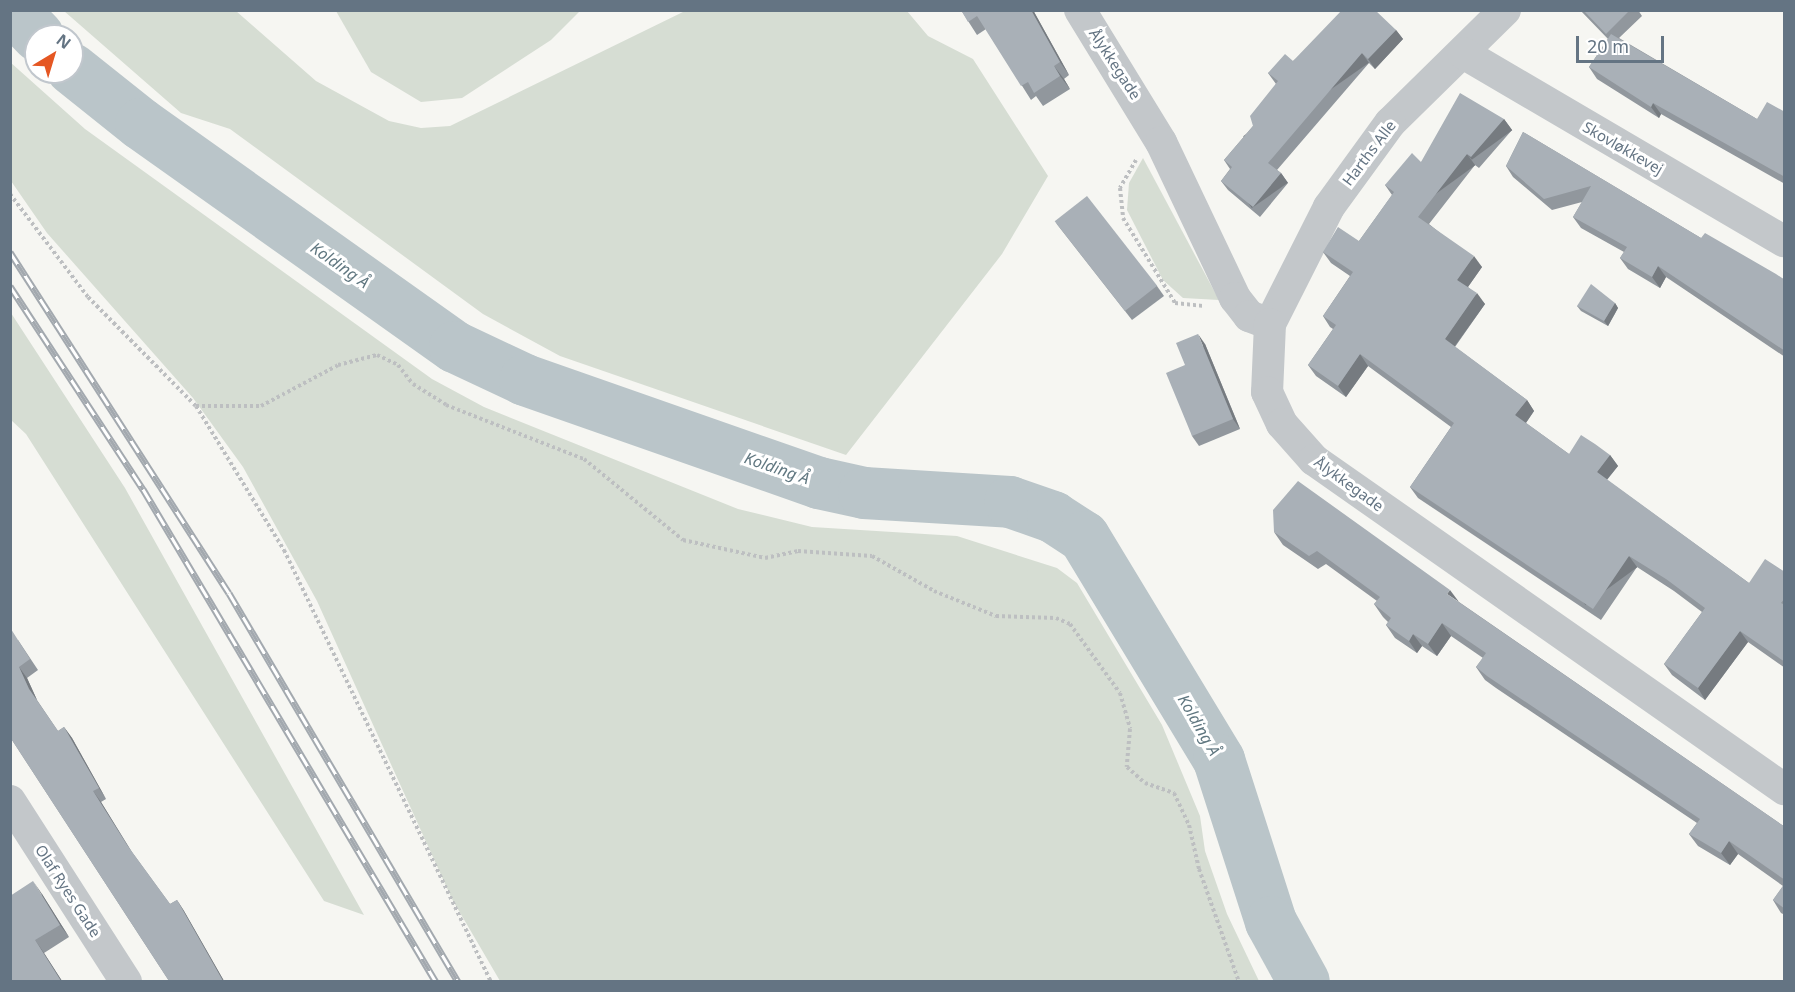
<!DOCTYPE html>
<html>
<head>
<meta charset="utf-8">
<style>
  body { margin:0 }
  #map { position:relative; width:1795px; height:992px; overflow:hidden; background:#f6f6f2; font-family:"Noto Sans",sans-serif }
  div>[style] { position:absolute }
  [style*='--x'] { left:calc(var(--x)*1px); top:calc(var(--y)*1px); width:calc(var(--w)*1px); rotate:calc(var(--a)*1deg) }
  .green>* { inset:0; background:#d6ddd3 }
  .river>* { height:52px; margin:-26px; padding:0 26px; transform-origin:26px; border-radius:26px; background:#bac5c9 }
  .path>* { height:4px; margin-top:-2px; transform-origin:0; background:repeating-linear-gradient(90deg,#bdbfc1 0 3px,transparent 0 6px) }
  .street>* { height:32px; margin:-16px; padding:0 16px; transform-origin:16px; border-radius:16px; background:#c3c7ca }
  .rail>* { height:7px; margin-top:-3.5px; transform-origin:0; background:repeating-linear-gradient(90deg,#fff 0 14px,#a3a9af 0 28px); box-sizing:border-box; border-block:2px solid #a3a9af }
  .wall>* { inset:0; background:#91979d }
  .shaded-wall>* { inset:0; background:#767b80; transform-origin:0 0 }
  .building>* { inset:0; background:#a9b0b7; transform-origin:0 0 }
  span { translate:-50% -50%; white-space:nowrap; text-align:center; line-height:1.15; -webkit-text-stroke:6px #fff; paint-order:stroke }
  .street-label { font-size:15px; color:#647483 }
  .water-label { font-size:16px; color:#607780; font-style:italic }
  .frame { position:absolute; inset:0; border:12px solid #647483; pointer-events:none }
  .north { position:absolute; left:24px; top:24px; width:60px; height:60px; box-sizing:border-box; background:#fff; border:2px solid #c1c7cd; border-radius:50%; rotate:38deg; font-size:16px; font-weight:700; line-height:24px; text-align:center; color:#647483 }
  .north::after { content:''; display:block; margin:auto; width:21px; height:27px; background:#e55723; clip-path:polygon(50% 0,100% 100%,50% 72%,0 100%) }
  .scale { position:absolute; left:1576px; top:36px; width:88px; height:27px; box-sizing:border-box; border:3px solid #647483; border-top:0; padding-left:8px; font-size:18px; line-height:21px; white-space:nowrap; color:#647483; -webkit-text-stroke:4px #fff; paint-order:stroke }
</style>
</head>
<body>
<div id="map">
  <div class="green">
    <i style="clip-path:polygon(64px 11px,236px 11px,316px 81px,389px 121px,421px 128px,450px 126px,685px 11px,907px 11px,928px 36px,973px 59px,1048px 176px,1002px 254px,846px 455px,560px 356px,483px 314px,230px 129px,181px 113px)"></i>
    <i style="clip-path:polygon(336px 11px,580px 11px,551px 40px,462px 98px,421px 102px,371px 72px)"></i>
    <i style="clip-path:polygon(10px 62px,85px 129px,432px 379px,484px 407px,738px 509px,812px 527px,957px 536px,1057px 568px,1077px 583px,1162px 725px,1200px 816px,1205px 851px,1227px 914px,1259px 981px,500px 981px,452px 899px,317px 601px,243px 467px,193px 398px,47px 233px,11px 181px)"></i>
    <i style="clip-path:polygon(1143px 158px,1219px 300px,1183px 298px,1163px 280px,1127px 210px,1129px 183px)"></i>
    <i style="clip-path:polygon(11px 313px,125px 488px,364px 915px,324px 901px,26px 434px,11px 420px)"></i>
  </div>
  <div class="river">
    <i style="--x:13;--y:10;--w:36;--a:46"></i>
    <i style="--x:72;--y:69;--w:88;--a:38.6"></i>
    <i style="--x:141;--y:124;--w:385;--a:35.4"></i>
    <i style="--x:455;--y:347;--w:77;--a:25.2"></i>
    <i style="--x:525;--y:380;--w:312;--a:19.3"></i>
    <i style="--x:819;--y:483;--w:46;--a:12.5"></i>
    <i style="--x:864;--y:493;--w:146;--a:3.5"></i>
    <i style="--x:1010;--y:502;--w:46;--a:19.2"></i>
    <i style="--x:1053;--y:517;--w:37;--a:33"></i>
    <i style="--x:1084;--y:537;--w:261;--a:58.8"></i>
    <i style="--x:1219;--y:760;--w:170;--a:72.2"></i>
    <i style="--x:1271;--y:922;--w:68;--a:61.2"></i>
  </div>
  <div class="path">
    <i style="--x:1136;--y:160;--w:32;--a:120"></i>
    <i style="--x:1120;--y:188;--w:30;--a:84"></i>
    <i style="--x:1123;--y:218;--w:100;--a:58.5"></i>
    <i style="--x:1175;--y:303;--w:30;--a:6"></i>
    <i style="--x:10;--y:194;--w:129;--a:52.9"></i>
    <i style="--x:88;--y:297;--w:153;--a:45.3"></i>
    <i style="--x:196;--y:406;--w:169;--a:58.6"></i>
    <i style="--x:284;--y:550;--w:479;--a:64.4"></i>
    <i style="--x:196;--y:406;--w:65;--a:0"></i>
    <i style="--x:261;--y:406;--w:87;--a:-28"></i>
    <i style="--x:338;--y:365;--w:40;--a:-14.4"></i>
    <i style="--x:377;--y:355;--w:23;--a:25"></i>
    <i style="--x:398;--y:365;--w:24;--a:52"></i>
    <i style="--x:413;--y:384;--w:39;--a:32"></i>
    <i style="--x:446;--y:405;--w:148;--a:21.4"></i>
    <i style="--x:584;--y:459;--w:128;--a:39.3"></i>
    <i style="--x:683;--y:540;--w:84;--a:12.4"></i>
    <i style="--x:765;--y:558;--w:34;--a:-12"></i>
    <i style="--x:798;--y:551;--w:74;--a:3.9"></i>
    <i style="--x:872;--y:556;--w:71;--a:29.4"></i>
    <i style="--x:934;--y:591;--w:67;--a:22"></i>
    <i style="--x:996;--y:616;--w:60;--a:1.9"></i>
    <i style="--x:1056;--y:618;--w:15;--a:23"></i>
    <i style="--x:1070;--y:624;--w:85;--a:54.1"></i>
    <i style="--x:1120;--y:693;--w:37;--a:74"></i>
    <i style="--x:1130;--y:729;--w:38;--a:95"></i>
    <i style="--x:1127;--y:767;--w:24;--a:42"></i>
    <i style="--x:1145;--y:783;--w:31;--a:19"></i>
    <i style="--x:1174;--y:793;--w:35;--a:65"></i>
    <i style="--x:1189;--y:825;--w:45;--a:77.2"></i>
    <i style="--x:1199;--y:869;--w:120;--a:70.5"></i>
  </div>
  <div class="street">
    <i style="--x:1080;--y:10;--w:155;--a:58.5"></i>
    <i style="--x:1161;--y:142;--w:173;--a:64.6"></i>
    <i style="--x:1235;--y:298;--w:23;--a:52"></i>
    <i style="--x:1249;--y:316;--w:22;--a:21"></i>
    <i style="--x:1505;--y:10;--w:161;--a:135.5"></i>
    <i style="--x:1390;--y:123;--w:104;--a:126"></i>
    <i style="--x:1329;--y:207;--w:131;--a:116.8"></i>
    <i style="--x:1270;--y:324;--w:68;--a:92.5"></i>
    <i style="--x:1267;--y:392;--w:35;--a:65"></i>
    <i style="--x:1282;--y:424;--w:48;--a:48.4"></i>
    <i style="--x:1314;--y:460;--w:574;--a:34.99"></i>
    <i style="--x:1463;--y:53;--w:372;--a:30.4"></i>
    <i style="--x:10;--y:801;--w:215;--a:57.3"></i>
  </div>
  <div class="rail">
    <i style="--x:10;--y:252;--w:405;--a:57.3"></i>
    <i style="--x:229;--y:593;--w:451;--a:59.5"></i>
    <i style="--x:10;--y:286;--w:243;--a:56.8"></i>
    <i style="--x:143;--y:489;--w:573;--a:59.28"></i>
  </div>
  <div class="wall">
    <i style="clip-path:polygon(961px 10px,1033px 10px,1069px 75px,1064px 79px,1070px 89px,1043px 106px,1036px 96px,1031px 100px,986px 29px,977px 35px)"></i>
    <i style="clip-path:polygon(1580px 10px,1638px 10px,1642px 16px,1619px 38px,1757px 119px,1785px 112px,1785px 184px,1661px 114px,1659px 118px,1597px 79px,1589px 67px,1608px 39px)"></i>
    <i style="clip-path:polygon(1357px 12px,1396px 30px,1403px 39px,1375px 69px,1369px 63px,1277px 170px,1281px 173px,1288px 183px,1260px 217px,1228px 190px,1221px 181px,1230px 169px,1224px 160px,1253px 126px,1276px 84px,1268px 73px,1293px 61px)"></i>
    <i style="clip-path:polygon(1504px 119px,1512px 130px,1479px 168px,1475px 165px,1429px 224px,1482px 267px,1468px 287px,1485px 304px,1455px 347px,1527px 400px,1534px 411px,1526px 423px,1569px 454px,1610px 455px,1618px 466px,1607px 480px,1749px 583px,1785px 572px,1785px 668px,1748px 642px,1705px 700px,1672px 675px,1664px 664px,1702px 612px,1674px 591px,1637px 567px,1601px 620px,1418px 498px,1410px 487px,1451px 427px,1368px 366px,1346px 397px,1316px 376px,1308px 365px,1333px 329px,1330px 327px,1323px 316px,1350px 276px,1331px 263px,1323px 252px,1359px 241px,1392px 195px,1385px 185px,1421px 162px)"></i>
    <i style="clip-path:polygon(1523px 132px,1701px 238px,1785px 280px,1785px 357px,1666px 277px,1660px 288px,1628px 269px,1620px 258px,1624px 252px,1581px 228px,1573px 217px,1582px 202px,1552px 210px,1513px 177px,1506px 166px)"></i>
    <i style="clip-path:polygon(1056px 223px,1157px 286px,1164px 296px,1132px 320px)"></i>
    <i style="clip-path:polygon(1615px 303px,1618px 308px,1608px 326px,1581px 311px,1577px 306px)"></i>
    <i style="clip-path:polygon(1205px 344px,1240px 429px,1199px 446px,1192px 436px,1185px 365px)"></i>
    <i style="clip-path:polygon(1274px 532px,1459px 602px,1785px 827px,1785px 915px,1781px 913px,1773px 900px,1783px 886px,1738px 854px,1730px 865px,1698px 846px,1689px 834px,1697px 823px,1496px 688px,1485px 680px,1476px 667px,1483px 658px,1451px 636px,1437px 656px,1422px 646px,1417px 653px,1395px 638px,1386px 625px,1388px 622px,1383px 617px,1374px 604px,1377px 601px,1326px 564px,1318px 569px,1283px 545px)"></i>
    <i style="clip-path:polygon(18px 640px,38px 670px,27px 678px,37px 700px,58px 731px,64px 727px,72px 738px,106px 799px,101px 802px,132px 852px,170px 904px,177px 900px,184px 911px,224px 981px,169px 981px,10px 737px)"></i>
    <i style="clip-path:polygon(42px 894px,69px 937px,44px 953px,62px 981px,10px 981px)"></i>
  </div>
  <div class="shaded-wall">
    <i style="clip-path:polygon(1031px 10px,1033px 10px,1069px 75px,1060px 62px)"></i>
    <i style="clip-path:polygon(1396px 30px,1403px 39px,1375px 69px,1368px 59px)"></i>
    <i style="left:1362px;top:53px;width:12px;height:145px;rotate:55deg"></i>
    <i style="clip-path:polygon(1054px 66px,1064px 79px,1070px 89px,1060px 76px)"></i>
    <i style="clip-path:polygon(1653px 103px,1661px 114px,1659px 118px,1651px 107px)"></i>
    <i style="left:1504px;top:119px;width:14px;height:50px;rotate:54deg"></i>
    <i style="left:1467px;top:154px;width:14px;height:80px;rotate:54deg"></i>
    <i style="left:1281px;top:173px;width:12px;height:44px;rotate:55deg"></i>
    <i style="clip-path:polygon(1474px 256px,1482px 267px,1465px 291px,1457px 280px)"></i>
    <i style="clip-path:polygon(1658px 266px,1666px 277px,1660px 288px,1652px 277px)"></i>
    <i style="clip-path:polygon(1477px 293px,1485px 304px,1452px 350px,1445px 339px)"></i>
    <i style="clip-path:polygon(1615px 303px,1618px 308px,1608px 326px,1604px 321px)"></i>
    <i style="clip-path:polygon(1198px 334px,1205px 344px,1240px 429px,1233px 419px)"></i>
    <i style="clip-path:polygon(1360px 354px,1368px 366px,1346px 397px,1338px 386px)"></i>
    <i style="clip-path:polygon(1527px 400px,1534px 411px,1523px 427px,1515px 415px)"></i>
    <i style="clip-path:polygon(1610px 455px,1618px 466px,1604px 483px,1597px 472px)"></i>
    <i style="left:1629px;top:556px;width:14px;height:64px;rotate:54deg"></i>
    <i style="clip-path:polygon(1450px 590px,1459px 602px,1447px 594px)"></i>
    <i style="clip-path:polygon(1442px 623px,1451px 636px,1437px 656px,1428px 644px)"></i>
    <i style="clip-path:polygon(1740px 631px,1748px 642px,1705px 700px,1698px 688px)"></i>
    <i style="clip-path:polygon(1413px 634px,1422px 646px,1417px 653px,1409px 641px)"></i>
    <i style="clip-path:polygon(19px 667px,27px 678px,37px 700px,29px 689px)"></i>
    <i style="clip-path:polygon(64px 727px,72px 738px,106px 799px,99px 788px)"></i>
    <i style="clip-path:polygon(93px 791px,101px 802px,134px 856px,127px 845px)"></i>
    <i style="clip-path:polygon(1729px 841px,1738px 854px,1730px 865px,1721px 853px)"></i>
    <i style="clip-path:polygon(33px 881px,42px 894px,69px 937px,60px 925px)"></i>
    <i style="clip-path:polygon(177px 900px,184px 911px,224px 981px,223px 981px)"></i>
    <i style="clip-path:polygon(35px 940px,44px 953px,62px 981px,61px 981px)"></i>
  </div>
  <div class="building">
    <i style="clip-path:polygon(961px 10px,1031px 10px,1060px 62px,1054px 66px,1060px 76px,1034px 93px,1028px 82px,1021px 86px,977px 16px,968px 22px)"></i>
    <i style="clip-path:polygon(1342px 10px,1356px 10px,1357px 12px,1358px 10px,1375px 10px,1396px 30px,1368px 59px,1362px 53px,1268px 163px,1281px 173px,1253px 207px,1221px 181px,1232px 167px,1224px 160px,1253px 126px,1250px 116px,1278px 81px,1268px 73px,1285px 54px,1293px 61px)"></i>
    <i style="clip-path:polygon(1583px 10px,1630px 10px,1606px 34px)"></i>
    <i style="clip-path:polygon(1611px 34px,1757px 119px,1767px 102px,1785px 112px,1785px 177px,1653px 103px,1651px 107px,1589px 67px)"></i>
    <i style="clip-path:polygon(1460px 93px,1504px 119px,1471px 157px,1467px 154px,1418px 217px,1474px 256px,1457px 280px,1477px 293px,1445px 339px,1527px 400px,1515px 415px,1569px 454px,1581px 435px,1595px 444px,1610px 455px,1597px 472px,1749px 583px,1765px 559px,1785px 572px,1785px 598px,1781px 603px,1785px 605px,1785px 662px,1740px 631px,1698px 688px,1664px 664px,1705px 608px,1666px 579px,1629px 556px,1593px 609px,1410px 487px,1454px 423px,1360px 354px,1338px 386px,1308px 365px,1336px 325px,1323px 316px,1353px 272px,1323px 252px,1338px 227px,1359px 241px,1394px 192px,1385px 185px,1412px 153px,1421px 162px)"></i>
    <i style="clip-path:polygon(1523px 132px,1701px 238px,1705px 233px,1776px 274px,1785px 280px,1785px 351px,1658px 266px,1652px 277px,1620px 258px,1627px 247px,1573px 217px,1591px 186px,1544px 199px,1506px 166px)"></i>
    <i style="left:1087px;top:196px;width:114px;height:41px;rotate:52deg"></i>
    <i style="clip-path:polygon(1591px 284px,1615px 303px,1604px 321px,1577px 306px)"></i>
    <i style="clip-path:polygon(1198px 334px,1233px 419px,1192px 436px,1166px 373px,1185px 365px,1176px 343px)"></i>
    <i style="clip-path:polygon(1298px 481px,1450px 590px,1447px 594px,1785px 827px,1785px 880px,1729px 841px,1721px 853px,1689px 834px,1700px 819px,1487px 676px,1476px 667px,1486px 653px,1442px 623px,1428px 644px,1413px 634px,1409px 641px,1386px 625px,1391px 618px,1374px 604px,1380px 597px,1317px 551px,1309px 556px,1274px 532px,1273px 510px)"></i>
    <i style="clip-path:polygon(11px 629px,30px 659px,19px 667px,29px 689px,58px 731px,64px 727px,99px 788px,93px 791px,127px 845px,170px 904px,177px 900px,223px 981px,169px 981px,10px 737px)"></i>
    <i style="clip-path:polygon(33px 881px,60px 925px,35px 940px,61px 981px,10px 981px,10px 896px)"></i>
    <i style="clip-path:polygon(1785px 883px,1785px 909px,1773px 900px)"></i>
  </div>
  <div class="street-label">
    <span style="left:1115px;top:64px;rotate:57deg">Ålykkegade</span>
    <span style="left:1623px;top:148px;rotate:30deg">Skovløkkevej</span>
    <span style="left:1369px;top:153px;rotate:-53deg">Harths Alle</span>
    <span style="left:1349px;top:484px;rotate:36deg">Ålykkegade</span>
    <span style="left:68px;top:891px;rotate:57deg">Olaf Ryes Gade</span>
  </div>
  <div class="water-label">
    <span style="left:340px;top:265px;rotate:35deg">Kolding Å</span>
    <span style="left:777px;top:468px;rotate:19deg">Kolding Å</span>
    <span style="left:1199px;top:725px;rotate:60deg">Kolding Å</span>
  </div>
  <div class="frame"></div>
  <div class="north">N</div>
  <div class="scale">20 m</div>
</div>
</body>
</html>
